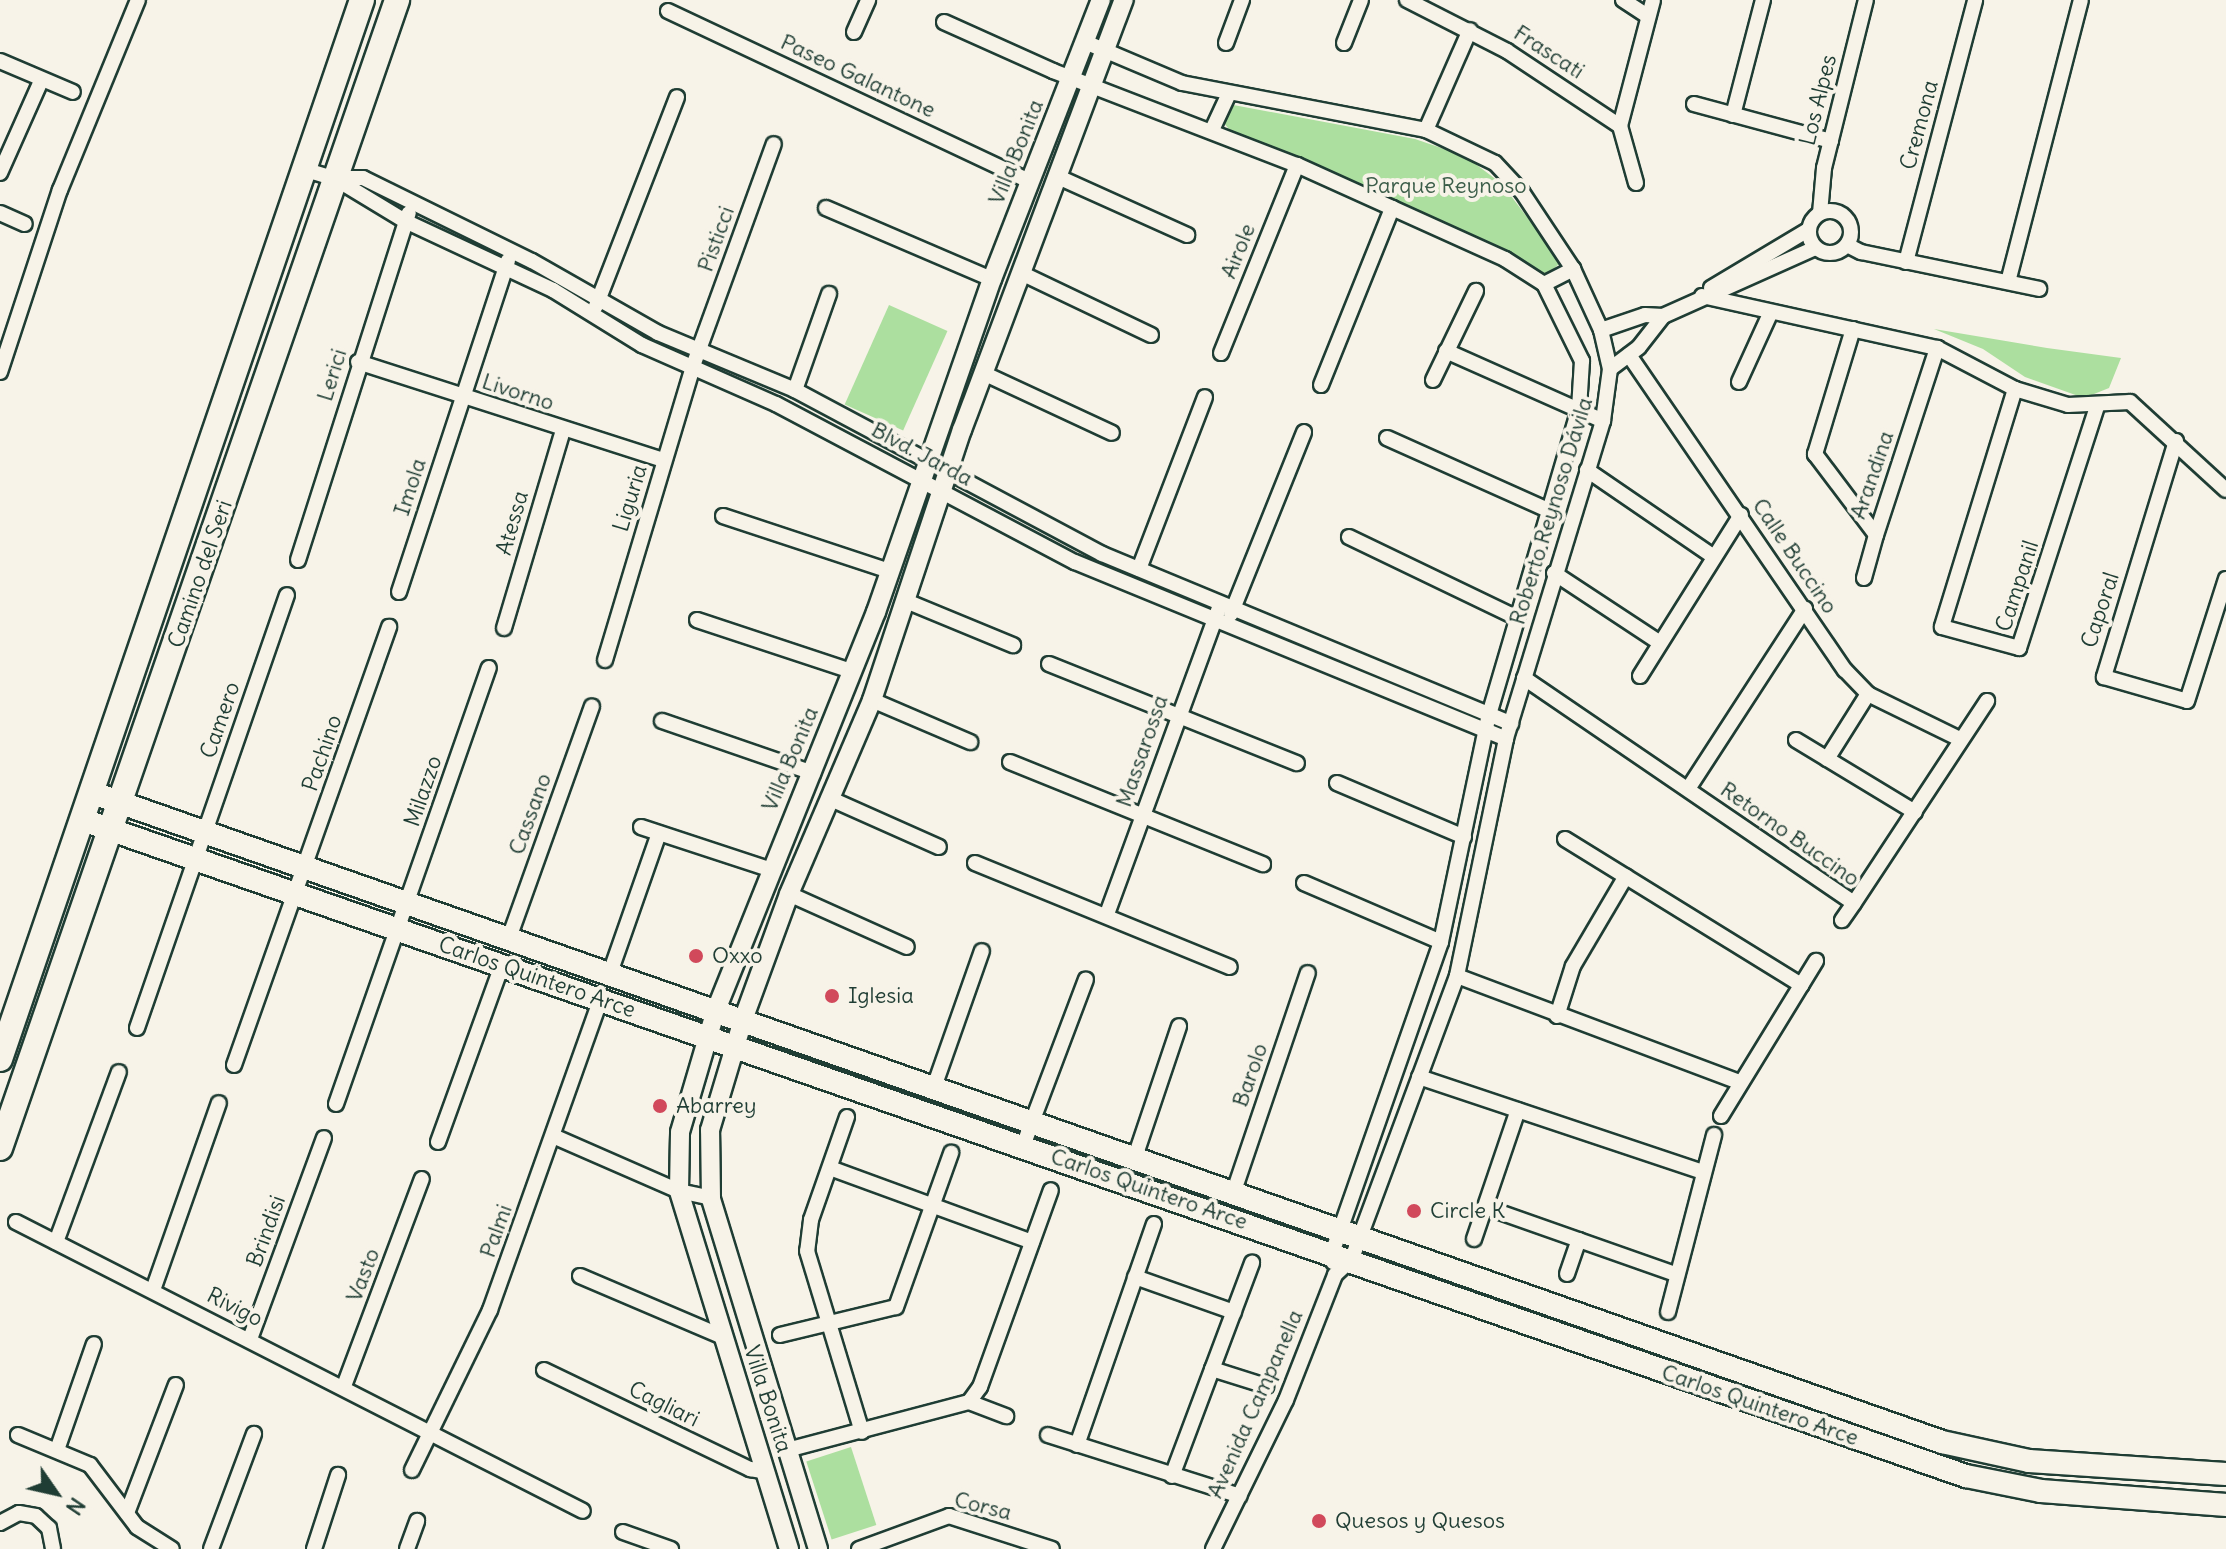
<!DOCTYPE html>
<html>
<head>
<meta charset="utf-8">
<style>
  body { margin:0 }
  #map { position:relative; width:2226px; height:1549px; overflow:hidden; background:#f7f3e8; font-family:Delius,sans-serif }
  div>[style] { position:absolute }
  [style*='--x'] { left:calc(var(--x)*1px); top:calc(var(--y)*1px); width:calc(var(--w)*1px); rotate:calc(var(--a)*1deg) }
  .green>* { inset:0; background:#acdf9f; transform-origin:0 0 }
  .roads { filter:drop-shadow(2px 0 #1f3d34) drop-shadow(-2px 0 #1f3d34) drop-shadow(0 2px #1f3d34) drop-shadow(0 -2px #1f3d34) }
  .minor>* { height:14px; margin:-7px; padding:0 7px; transform-origin:7px; border-radius:7px; background:#f7f3e8 }
  .minor>.ring { margin:-7px; padding:0; box-sizing:content-box; background:none; border:14px solid #f7f3e8; border-radius:50% }
  .tertiary>* { height:18px; margin:-9px; padding:0 9px; transform-origin:9px; border-radius:9px; background:#f7f3e8 }
  .secondary>* { height:22px; margin:-11px; padding:0 11px; transform-origin:11px; border-radius:11px; background:#f7f3e8 }
  .primary>* { height:24px; margin:-12px; padding:0 12px; transform-origin:12px; border-radius:12px; background:#f7f3e8 }
  .dots>* { width:22px; height:22px; translate:-50% -50%; box-sizing:border-box; border:4px solid #f7f3e8; border-radius:50% }
  span { translate:-50% -50%; white-space:nowrap; text-align:center; line-height:1.15; -webkit-text-stroke:8px #f7f3e8; paint-order:stroke }
  .street-label { font-size:22px; color:#1f3d34 }
  .park-label { font-size:22px; color:#3b5d49 }
  .poi-label { font-size:22px; color:#1f3d34 }
  .left { translate:0 -50%; text-align:left }
  .north { position:absolute; left:16px; top:1453px; width:80px; height:80px; -webkit-text-stroke:6px #f7f3e8; paint-order:stroke; rotate:124deg; font-size:22px; font-weight:700; line-height:32px; text-align:center; color:#1f3d34 }
  .north::after { content:''; display:block; margin:auto; width:28px; height:36px; background:#1f3d34; clip-path:polygon(50% 0,100% 100%,50% 72%,0 100%) }
</style>
</head>
<body>
<div id="map">
  <div class="green">
    <i style="clip-path:polygon(1228px 104px,1415px 139px,1465px 156px,1502px 184px,1561px 262px,1546px 276px,1533px 274px,1512px 257px,1439px 221px,1235px 137px,1224px 123px)"></i>
    <i style="left:889px;top:305px;width:64px;height:109px;rotate:24deg"></i>
    <i style="clip-path:polygon(1934px 329px,2047px 348px,2121px 358px,2109px 388px,2084px 398px,2025px 377px,1983px 349px)"></i>
    <i style="left:851px;top:1447px;width:82px;height:47px;rotate:72deg"></i>
  </div>
  <div class="roads">
    <div class="minor">
      <i style="--x:1407;--y:0;--w:112;--a:27"></i>
      <i style="--x:1507;--y:51;--w:136;--a:33.6"></i>
      <i style="--x:1623;--y:0;--w:30;--a:33"></i>
      <i style="--x:668;--y:11;--w:400;--a:25.2"></i>
      <i style="--x:944;--y:22;--w:120;--a:24.2"></i>
      <i style="--x:1053;--y:71;--w:261;--a:21.1"></i>
      <i style="--x:1297;--y:165;--w:228;--a:24.3"></i>
      <i style="--x:1505;--y:259;--w:46;--a:32.7"></i>
      <i style="--x:1544;--y:284;--w:86;--a:63.7"></i>
      <i style="--x:1582;--y:361;--w:48;--a:93.6"></i>
      <i style="--x:1579;--y:409;--w:318;--a:106.4"></i>
      <i style="--x:1489;--y:714;--w:233;--a:101.9"></i>
      <i style="--x:1441;--y:942;--w:330;--a:109.3"></i>
      <i style="--x:1332;--y:1253;--w:9;--a:84"></i>
      <i style="--x:854;--y:32;--w:35;--a:-66"></i>
      <i style="--x:1085;--y:42;--w:105;--a:22.9"></i>
      <i style="--x:1182;--y:83;--w:248;--a:10.9"></i>
      <i style="--x:1426;--y:130;--w:76;--a:25.6"></i>
      <i style="--x:1495;--y:163;--w:40;--a:47"></i>
      <i style="--x:1522;--y:192;--w:92;--a:56.5"></i>
      <i style="--x:1573;--y:269;--w:67;--a:65.3"></i>
      <i style="--x:1601;--y:330;--w:40;--a:77"></i>
      <i style="--x:1610;--y:369;--w:52;--a:97.7"></i>
      <i style="--x:1603;--y:421;--w:332;--a:107"></i>
      <i style="--x:1506;--y:739;--w:242;--a:101.7"></i>
      <i style="--x:1457;--y:976;--w:302;--a:110.4"></i>
      <i style="--x:1352;--y:1259;--w:23;--a:137"></i>
      <i style="--x:1335;--y:1275;--w:134;--a:111.4"></i>
      <i style="--x:1286;--y:1400;--w:166;--a:116.1"></i>
      <i style="--x:1226;--y:43;--w:46;--a:-69.6"></i>
      <i style="--x:1344;--y:43;--w:46;--a:-68.4"></i>
      <i style="--x:0;--y:61;--w:79;--a:23"></i>
      <i style="--x:1694;--y:104;--w:142;--a:15.1"></i>
      <i style="--x:1733;--y:115;--w:119;--a:-75.4"></i>
      <i style="--x:1212;--y:130;--w:38;--a:-65"></i>
      <i style="--x:1426;--y:130;--w:109;--a:-66.3"></i>
      <i style="--x:303;--y:169;--w:31;--a:17"></i>
      <i style="--x:333;--y:178;--w:30;--a:0"></i>
      <i style="--x:363;--y:178;--w:188;--a:26.2"></i>
      <i style="--x:532;--y:261;--w:145;--a:29.7"></i>
      <i style="--x:658;--y:333;--w:148;--a:22.6"></i>
      <i style="--x:795;--y:390;--w:348;--a:28.1"></i>
      <i style="--x:1102;--y:554;--w:443;--a:22.5"></i>
      <i style="--x:0;--y:173;--w:101;--a:-66"></i>
      <i style="--x:1056;--y:176;--w:144;--a:24.2"></i>
      <i style="--x:334;--y:178;--w:83;--a:31.2"></i>
      <i style="--x:405;--y:221;--w:163;--a:25"></i>
      <i style="--x:553;--y:290;--w:105;--a:31.7"></i>
      <i style="--x:642;--y:345;--w:146;--a:23.8"></i>
      <i style="--x:776;--y:404;--w:338;--a:27.9"></i>
      <i style="--x:1075;--y:562;--w:466;--a:22.3"></i>
      <i style="--x:1636;--y:183;--w:59;--a:-105.7"></i>
      <i style="--x:1620;--y:126;--w:130;--a:-75.3"></i>
      <i style="--x:826;--y:208;--w:181;--a:23.2"></i>
      <i class="ring" style="left:1809px;top:211px;width:28px;height:28px"></i>
      <i style="--x:0;--y:213;--w:27;--a:24"></i>
      <i style="--x:1820;--y:213;--w:45;--a:-84.9"></i>
      <i style="--x:1824;--y:168;--w:173;--a:-76"></i>
      <i style="--x:1847;--y:245;--w:16;--a:27"></i>
      <i style="--x:1861;--y:252;--w:182;--a:11.7"></i>
      <i style="--x:1906;--y:262;--w:271;--a:-75.2"></i>
      <i style="--x:1021;--y:273;--w:144;--a:25.5"></i>
      <i style="--x:2008;--y:282;--w:291;--a:-75.5"></i>
      <i style="--x:1544;--y:284;--w:33;--a:-27"></i>
      <i style="--x:1711;--y:288;--w:113;--a:-30.9"></i>
      <i style="--x:1702;--y:296;--w:241;--a:12.5"></i>
      <i style="--x:1937;--y:348;--w:88;--a:27.7"></i>
      <i style="--x:2015;--y:389;--w:55;--a:16.8"></i>
      <i style="--x:2068;--y:405;--w:62;--a:-2.8"></i>
      <i style="--x:2130;--y:402;--w:130;--a:42.5"></i>
      <i style="--x:596;--y:306;--w:224;--a:-68.8"></i>
      <i style="--x:1853;--y:329;--w:131;--a:106.9"></i>
      <i style="--x:1815;--y:454;--w:101;--a:53"></i>
      <i style="--x:1876;--y:535;--w:197;--a:-71.9"></i>
      <i style="--x:1601;--y:330;--w:46;--a:-18.8"></i>
      <i style="--x:1645;--y:315;--w:18;--a:3"></i>
      <i style="--x:1446;--y:351;--w:172;--a:24"></i>
      <i style="--x:1221;--y:353;--w:203;--a:-68"></i>
      <i style="--x:1629;--y:355;--w:382;--a:55.6"></i>
      <i style="--x:1845;--y:670;--w:33;--a:46"></i>
      <i style="--x:1868;--y:694;--w:102;--a:26.1"></i>
      <i style="--x:358;--y:362;--w:321;--a:17.8"></i>
      <i style="--x:1610;--y:369;--w:36;--a:-37"></i>
      <i style="--x:1639;--y:347;--w:39;--a:-52"></i>
      <i style="--x:1663;--y:316;--w:167;--a:-24.1"></i>
      <i style="--x:0;--y:372;--w:192;--a:-71.8"></i>
      <i style="--x:60;--y:190;--w:205;--a:-67.7"></i>
      <i style="--x:983;--y:373;--w:142;--a:24.9"></i>
      <i style="--x:1433;--y:380;--w:99;--a:-64.2"></i>
      <i style="--x:1739;--y:382;--w:75;--a:-65.5"></i>
      <i style="--x:1321;--y:385;--w:191;--a:-68.1"></i>
      <i style="--x:2015;--y:389;--w:249;--a:107.1"></i>
      <i style="--x:1942;--y:627;--w:80;--a:15.3"></i>
      <i style="--x:2019;--y:648;--w:254;--a:-72.1"></i>
      <i style="--x:795;--y:390;--w:102;--a:-70.5"></i>
      <i style="--x:1387;--y:438;--w:176;--a:24.1"></i>
      <i style="--x:2176;--y:441;--w:247;--a:107"></i>
      <i style="--x:2104;--y:677;--w:86;--a:16.1"></i>
      <i style="--x:2187;--y:701;--w:128;--a:-72.3"></i>
      <i style="--x:1587;--y:470;--w:154;--a:34.4"></i>
      <i style="--x:723;--y:516;--w:175;--a:18.3"></i>
      <i style="--x:1349;--y:537;--w:184;--a:25.7"></i>
      <i style="--x:298;--y:560;--w:364;--a:-72.3"></i>
      <i style="--x:1139;--y:569;--w:184;--a:-69"></i>
      <i style="--x:1554;--y:573;--w:127;--a:33.4"></i>
      <i style="--x:1864;--y:578;--w:45;--a:-74.4"></i>
      <i style="--x:399;--y:592;--w:349;--a:-71.8"></i>
      <i style="--x:906;--y:601;--w:116;--a:22.4"></i>
      <i style="--x:1231;--y:614;--w:196;--a:-68.1"></i>
      <i style="--x:697;--y:620;--w:162;--a:18.3"></i>
      <i style="--x:504;--y:628;--w:207;--a:-73.4"></i>
      <i style="--x:605;--y:660;--w:307;--a:-73.3"></i>
      <i style="--x:693;--y:366;--w:236;--a:-70"></i>
      <i style="--x:1049;--y:664;--w:267;--a:21.8"></i>
      <i style="--x:1640;--y:676;--w:190;--a:-57.9"></i>
      <i style="--x:1524;--y:678;--w:399;--a:34.3"></i>
      <i style="--x:1854;--y:903;--w:21;--a:125"></i>
      <i style="--x:872;--y:700;--w:107;--a:23.2"></i>
      <i style="--x:662;--y:721;--w:160;--a:19"></i>
      <i style="--x:1796;--y:740;--w:139;--a:31.2"></i>
      <i style="--x:1827;--y:759;--w:77;--a:-57.8"></i>
      <i style="--x:1010;--y:762;--w:273;--a:22"></i>
      <i style="--x:1337;--y:783;--w:138;--a:23"></i>
      <i style="--x:1688;--y:789;--w:215;--a:-57"></i>
      <i style="--x:831;--y:799;--w:118;--a:24"></i>
      <i style="--x:641;--y:827;--w:135;--a:18.2"></i>
      <i style="--x:1565;--y:839;--w:278;--a:31.7"></i>
      <i style="--x:975;--y:863;--w:275;--a:22.2"></i>
      <i style="--x:1304;--y:883;--w:149;--a:23.3"></i>
      <i style="--x:789;--y:894;--w:129;--a:24.2"></i>
      <i style="--x:1854;--y:903;--w:242;--a:-56.6"></i>
      <i style="--x:1107;--y:914;--w:324;--a:-69.9"></i>
      <i style="--x:509;--y:938;--w:246;--a:-70.3"></i>
      <i style="--x:610;--y:973;--w:148;--a:-70.7"></i>
      <i style="--x:1457;--y:976;--w:301;--a:20.6"></i>
      <i style="--x:1557;--y:1016;--w:52;--a:-72.3"></i>
      <i style="--x:1573;--y:966;--w:104;--a:-59.5"></i>
      <i style="--x:137;--y:1028;--w:458;--a:-70.9"></i>
      <i style="--x:234;--y:1065;--w:465;--a:-70.5"></i>
      <i style="--x:1419;--y:1077;--w:299;--a:18.5"></i>
      <i style="--x:934;--y:1087;--w:144;--a:-70.6"></i>
      <i style="--x:336;--y:1104;--w:462;--a:-70.7"></i>
      <i style="--x:1721;--y:1116;--w:182;--a:-58.5"></i>
      <i style="--x:847;--y:1117;--w:109;--a:109.3"></i>
      <i style="--x:811;--y:1220;--w:31;--a:97"></i>
      <i style="--x:807;--y:1251;--w:189;--a:73.1"></i>
      <i style="--x:553;--y:1136;--w:137;--a:23.6"></i>
      <i style="--x:679;--y:1191;--w:33;--a:12"></i>
      <i style="--x:438;--y:1142;--w:188;--a:-70.1"></i>
      <i style="--x:1023;--y:1146;--w:178;--a:-69.3"></i>
      <i style="--x:1135;--y:1157;--w:138;--a:-71.4"></i>
      <i style="--x:830;--y:1168;--w:215;--a:20.1"></i>
      <i style="--x:1234;--y:1191;--w:230;--a:-71.3"></i>
      <i style="--x:1485;--y:1207;--w:201;--a:19.4"></i>
      <i style="--x:16;--y:1222;--w:636;--a:27.01"></i>
      <i style="--x:1474;--y:1239;--w:136;--a:-71.2"></i>
      <i style="--x:56;--y:1242;--w:181;--a:-69.7"></i>
      <i style="--x:1567;--y:1274;--w:36;--a:-71"></i>
      <i style="--x:580;--y:1276;--w:155;--a:23.1"></i>
      <i style="--x:1135;--y:1277;--w:105;--a:19.5"></i>
      <i style="--x:153;--y:1290;--w:198;--a:-70.6"></i>
      <i style="--x:1668;--y:1312;--w:183;--a:-75.4"></i>
      <i style="--x:780;--y:1335;--w:119;--a:-13.6"></i>
      <i style="--x:896;--y:1307;--w:164;--a:-70.3"></i>
      <i style="--x:250;--y:1339;--w:214;--a:-69.8"></i>
      <i style="--x:1212;--y:1369;--w:57;--a:17.5"></i>
      <i style="--x:544;--y:1370;--w:229;--a:25.7"></i>
      <i style="--x:750;--y:1469;--w:17;--a:10"></i>
      <i style="--x:344;--y:1386;--w:221;--a:-69.4"></i>
      <i style="--x:969;--y:1402;--w:19;--a:-54"></i>
      <i style="--x:980;--y:1387;--w:209;--a:-70.2"></i>
      <i style="--x:18;--y:1435;--w:78;--a:22.6"></i>
      <i style="--x:90;--y:1465;--w:78;--a:52.8"></i>
      <i style="--x:137;--y:1527;--w:41;--a:32.2"></i>
      <i style="--x:1048;--y:1435;--w:201;--a:17.6"></i>
      <i style="--x:1077;--y:1445;--w:234;--a:-70.8"></i>
      <i style="--x:57;--y:1450;--w:112;--a:-70.8"></i>
      <i style="--x:787;--y:1450;--w:188;--a:-14.8"></i>
      <i style="--x:969;--y:1402;--w:40;--a:21"></i>
      <i style="--x:412;--y:1470;--w:178;--a:-64"></i>
      <i style="--x:490;--y:1310;--w:330;--a:-70.4"></i>
      <i style="--x:1172;--y:1476;--w:228;--a:-69.4"></i>
      <i style="--x:127;--y:1513;--w:137;--a:-69.1"></i>
      <i style="--x:0;--y:1523;--w:21;--a:-28"></i>
      <i style="--x:19;--y:1513;--w:17;--a:10"></i>
      <i style="--x:36;--y:1516;--w:18;--a:43"></i>
      <i style="--x:49;--y:1528;--w:21;--a:79"></i>
      <i style="--x:623;--y:1532;--w:51;--a:19.5"></i>
      <i style="--x:211;--y:1549;--w:123;--a:-69.5"></i>
      <i style="--x:314;--y:1549;--w:78;--a:-72"></i>
      <i style="--x:407;--y:1549;--w:30;--a:-70"></i>
      <i style="--x:859;--y:1549;--w:96;--a:-20.1"></i>
      <i style="--x:949;--y:1516;--w:108;--a:17.8"></i>
    </div>
    <div class="tertiary">
      <i style="--x:789;--y:1549;--w:375;--a:-107.1"></i>
      <i style="--x:679;--y:1191;--w:59;--a:-89"></i>
      <i style="--x:680;--y:1132;--w:127;--a:-73.6"></i>
      <i style="--x:716;--y:1010;--w:429;--a:-68.1"></i>
      <i style="--x:876;--y:612;--w:353;--a:-70.8"></i>
      <i style="--x:992;--y:279;--w:300;--a:-68.7"></i>
      <i style="--x:818;--y:1549;--w:367;--a:-107"></i>
      <i style="--x:711;--y:1198;--w:68;--a:-90.8"></i>
      <i style="--x:710;--y:1130;--w:115;--a:-73.3"></i>
      <i style="--x:743;--y:1020;--w:134;--a:-69.9"></i>
      <i style="--x:789;--y:894;--w:211;--a:-66.8"></i>
      <i style="--x:872;--y:700;--w:285;--a:-71.6"></i>
      <i style="--x:962;--y:430;--w:460;--a:-69.4"></i>
    </div>
    <div class="secondary">
      <i style="--x:93;--y:793;--w:1960;--a:19.34"></i>
      <i style="--x:1942;--y:1442;--w:89;--a:12.3"></i>
      <i style="--x:2029;--y:1461;--w:197;--a:3.8"></i>
      <i style="--x:83;--y:820;--w:1994;--a:19.21"></i>
      <i style="--x:1966;--y:1476;--w:76;--a:11.3"></i>
      <i style="--x:2041;--y:1491;--w:186;--a:4.3"></i>
    </div>
    <div class="primary">
      <i style="--x:0;--y:1059;--w:1119;--a:-71.13"></i>
      <i style="--x:0;--y:1148;--w:1215;--a:-70.92"></i>
    </div>
  </div>
  <div class="dots">
    <i style="left:696px;top:956px;background:#d1495b"></i>
    <i style="left:832px;top:996px;background:#d1495b"></i>
    <i style="left:660px;top:1106px;background:#d1495b"></i>
    <i style="left:1414px;top:1211px;background:#d1495b"></i>
    <i style="left:1319px;top:1521px;background:#d1495b"></i>
  </div>
  <div class="street-label">
    <span style="left:1549px;top:52px;rotate:33deg">Frascati</span>
    <span style="left:858px;top:76px;rotate:25deg">Paseo Galantone</span>
    <span style="left:1818px;top:100px;rotate:-76deg">Los Alpes</span>
    <span style="left:1919px;top:125px;rotate:-75deg">Cremona</span>
    <span style="left:1016px;top:152px;rotate:-68deg">Villa Bonita</span>
    <span style="left:716px;top:239px;rotate:-70deg">Pisticci</span>
    <span style="left:1238px;top:251px;rotate:-68deg">Airole</span>
    <span style="left:332px;top:375px;rotate:-73deg">Lerici</span>
    <span style="left:518px;top:392px;rotate:18deg">Livorno</span>
    <span style="left:922px;top:454px;rotate:28deg">Blvd. Jarda</span>
    <span style="left:1872px;top:475px;rotate:-71deg">Arandina</span>
    <span style="left:410px;top:487px;rotate:-72deg">Imola</span>
    <span style="left:630px;top:498px;rotate:-73deg">Liguria</span>
    <span style="left:1551px;top:511px;rotate:-73deg">Roberto Reynoso Dávila</span>
    <span style="left:512px;top:523px;rotate:-74deg">Atessa</span>
    <span style="left:1795px;top:556px;rotate:56deg">Calle Buccino</span>
    <span style="left:200px;top:574px;rotate:-71deg">Camino del Seri</span>
    <span style="left:2017px;top:586px;rotate:-72deg">Campanil</span>
    <span style="left:2100px;top:610px;rotate:-72deg">Caporal</span>
    <span style="left:220px;top:720px;rotate:-71deg">Camero</span>
    <span style="left:1142px;top:751px;rotate:-71deg">Massarossa</span>
    <span style="left:322px;top:753px;rotate:-71deg">Pachino</span>
    <span style="left:790px;top:759px;rotate:-67deg">Villa Bonita</span>
    <span style="left:423px;top:791px;rotate:-71deg">Milazzo</span>
    <span style="left:530px;top:814px;rotate:-70deg">Cassano</span>
    <span style="left:1790px;top:834px;rotate:35deg">Retorno Buccino</span>
    <span style="left:537px;top:977px;rotate:19deg">Carlos Quintero Arce</span>
    <span style="left:1250px;top:1075px;rotate:-71deg">Barolo</span>
    <span style="left:1149px;top:1189px;rotate:19deg">Carlos Quintero Arce</span>
    <span style="left:266px;top:1231px;rotate:-70deg">Brindisi</span>
    <span style="left:496px;top:1231px;rotate:-70deg">Palmi</span>
    <span style="left:363px;top:1275px;rotate:-69deg">Vasto</span>
    <span style="left:235px;top:1307px;rotate:27deg">Rivigo</span>
    <span style="left:768px;top:1399px;rotate:72deg">Villa Bonita</span>
    <span style="left:664px;top:1404px;rotate:26deg">Cagliari</span>
    <span style="left:1255px;top:1404px;rotate:-66deg">Avenida Campanella</span>
    <span style="left:1760px;top:1405px;rotate:19deg">Carlos Quintero Arce</span>
    <span style="left:983px;top:1506px;rotate:14deg">Corsa</span>
  </div>
  <div class="park-label">
    <span style="left:1446px;top:186px">Parque Reynoso</span>
  </div>
  <div class="poi-label">
    <span class="left" style="left:712px;top:956px">Oxxo</span>
    <span class="left" style="left:848px;top:996px">Iglesia</span>
    <span class="left" style="left:676px;top:1106px">Abarrey</span>
    <span class="left" style="left:1430px;top:1211px">Circle K</span>
    <span class="left" style="left:1335px;top:1521px">Quesos y Quesos</span>
  </div>
  <div class="north">N</div>
</div>
</body>
</html>
